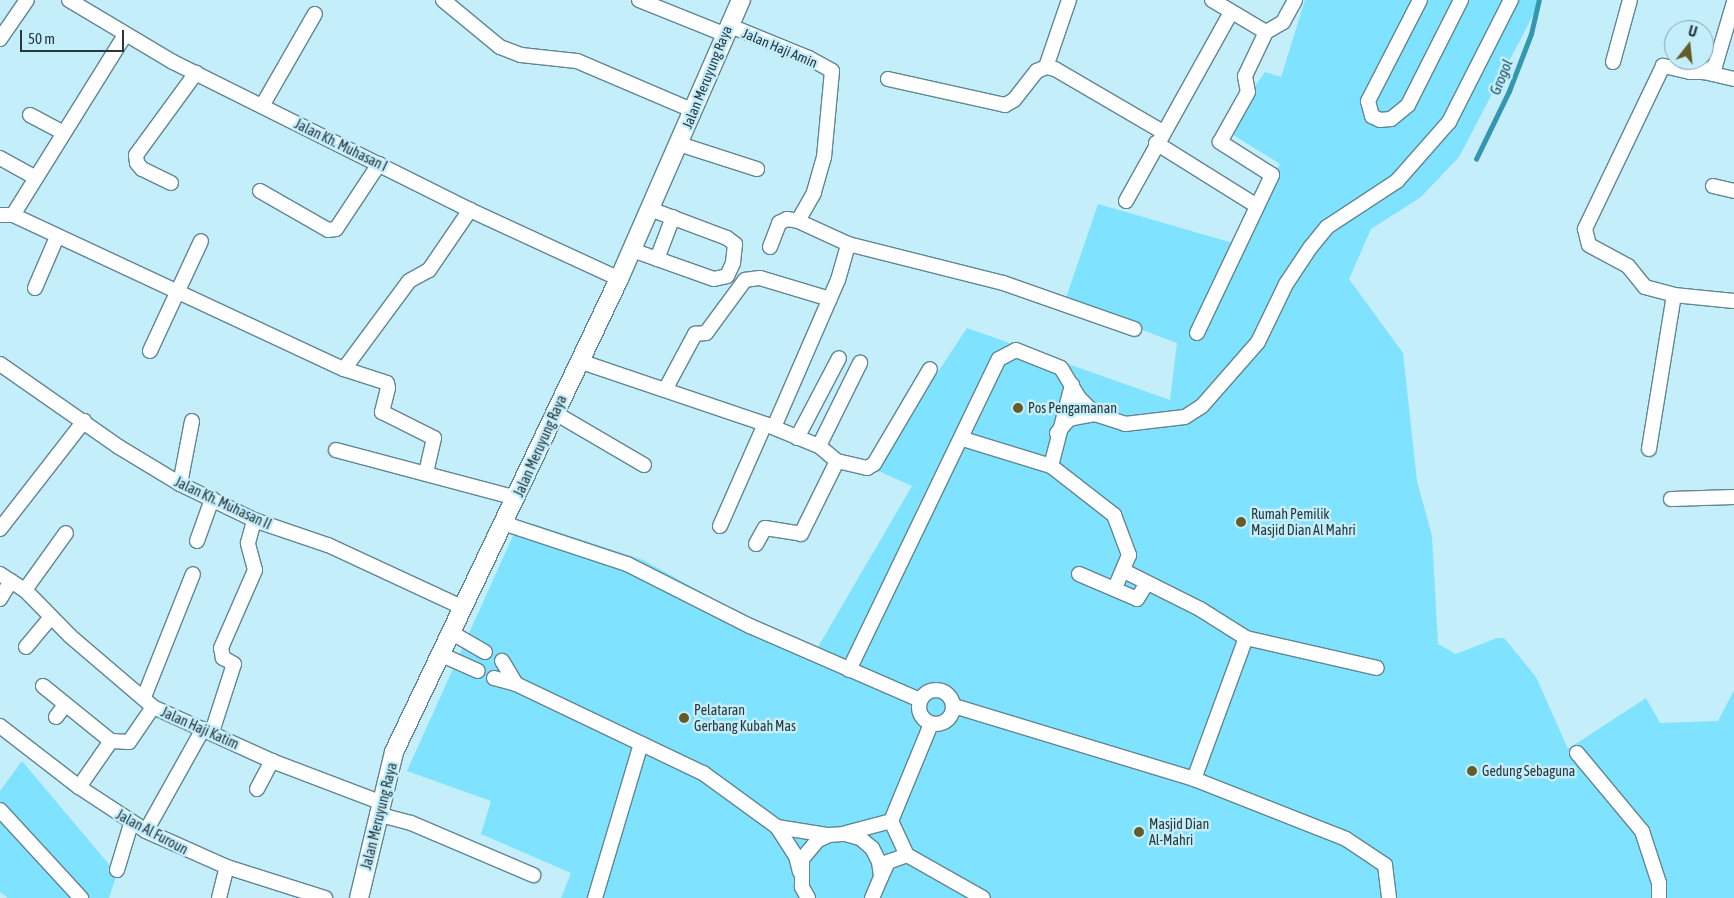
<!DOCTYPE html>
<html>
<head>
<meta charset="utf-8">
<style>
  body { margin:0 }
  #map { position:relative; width:1734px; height:898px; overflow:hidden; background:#c5eefb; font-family:"Asap Condensed",sans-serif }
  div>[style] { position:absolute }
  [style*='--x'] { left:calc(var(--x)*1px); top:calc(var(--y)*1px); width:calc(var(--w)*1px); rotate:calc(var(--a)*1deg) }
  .green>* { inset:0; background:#7fe2fe }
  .stream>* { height:4.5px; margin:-2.25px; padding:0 2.25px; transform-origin:2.25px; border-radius:2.25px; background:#3397b0 }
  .roads { filter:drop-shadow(1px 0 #608692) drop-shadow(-1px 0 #608692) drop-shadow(0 1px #608692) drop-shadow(0 -1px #608692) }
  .minor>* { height:14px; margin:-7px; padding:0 7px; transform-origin:7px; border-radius:7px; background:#fff }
  .minor>.ring { margin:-7px; padding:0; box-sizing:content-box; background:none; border:14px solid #fff; border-radius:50% }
  .major>* { height:18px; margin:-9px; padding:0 9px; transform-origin:9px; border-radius:9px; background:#fff }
  .dots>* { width:14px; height:14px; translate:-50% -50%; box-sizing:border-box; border:2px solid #c5eefb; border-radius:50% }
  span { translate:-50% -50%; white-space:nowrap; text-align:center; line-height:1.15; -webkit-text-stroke:5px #c5eefb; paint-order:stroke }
  .street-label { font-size:14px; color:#28383d }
  .poi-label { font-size:14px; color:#28383d }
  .left { translate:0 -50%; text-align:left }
  .water-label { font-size:15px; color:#205564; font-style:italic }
  .north { position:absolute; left:1664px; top:20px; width:50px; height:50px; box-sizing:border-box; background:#c5eefb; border:1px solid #86a5af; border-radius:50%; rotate:16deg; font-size:14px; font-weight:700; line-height:20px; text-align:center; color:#28383d }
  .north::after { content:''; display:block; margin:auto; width:18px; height:22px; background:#655b28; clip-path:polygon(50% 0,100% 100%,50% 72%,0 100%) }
  .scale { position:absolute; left:20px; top:30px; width:104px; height:22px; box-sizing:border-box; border:2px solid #28383d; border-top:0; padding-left:6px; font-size:15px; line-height:18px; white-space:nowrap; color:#28383d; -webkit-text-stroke:4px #c5eefb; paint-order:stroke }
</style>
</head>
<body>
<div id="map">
  <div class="green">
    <i style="clip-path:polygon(1305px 0,1541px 0,1459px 157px,1421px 197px,1371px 229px,1349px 279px,1403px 353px,1417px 481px,1432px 536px,1438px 644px,1456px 654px,1497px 638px,1504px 638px,1536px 677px,1568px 749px,1646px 698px,1660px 723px,1718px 721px,1734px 690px,1734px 898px,561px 898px,571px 873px,481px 834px,491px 801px,407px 771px,516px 529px,534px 524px,643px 560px,732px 609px,818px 647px,912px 486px,874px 469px,967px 328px,1170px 400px,1177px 343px,1065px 301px,1098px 204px,1240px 245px,1280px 164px,1225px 130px,1265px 72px,1281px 77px)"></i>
    <i style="clip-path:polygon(22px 761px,117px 874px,109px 898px,8px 898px,0 892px,0 791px)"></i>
  </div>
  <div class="stream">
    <i style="--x:1476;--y:159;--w:76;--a:-64.1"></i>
    <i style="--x:1509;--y:91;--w:61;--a:-68.9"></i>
    <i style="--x:1531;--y:34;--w:35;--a:-77"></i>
  </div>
  <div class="roads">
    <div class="minor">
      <i style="--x:69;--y:0;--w:121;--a:30.8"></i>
      <i style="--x:173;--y:62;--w:332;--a:26.5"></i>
      <i style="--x:470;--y:210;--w:164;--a:24.8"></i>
      <i style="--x:443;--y:0;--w:74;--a:39.5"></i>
      <i style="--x:500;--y:47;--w:22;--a:21"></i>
      <i style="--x:521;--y:55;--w:56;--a:6.1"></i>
      <i style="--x:577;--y:61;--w:127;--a:23.1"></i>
      <i style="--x:639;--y:0;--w:92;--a:21.8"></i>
      <i style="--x:1212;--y:0;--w:63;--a:30.7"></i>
      <i style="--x:1266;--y:32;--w:20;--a:-30"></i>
      <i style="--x:1283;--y:22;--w:25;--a:-61"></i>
      <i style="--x:1420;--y:0;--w:114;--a:117.2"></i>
      <i style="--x:1368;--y:101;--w:16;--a:75"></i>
      <i style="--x:1372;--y:116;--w:9;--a:27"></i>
      <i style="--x:1380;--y:120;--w:11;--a:-5"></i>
      <i style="--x:1391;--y:119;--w:22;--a:-39"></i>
      <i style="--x:1408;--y:105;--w:118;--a:-63.2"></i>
      <i style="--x:1734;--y:2;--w:67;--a:106.5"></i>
      <i style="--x:1715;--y:66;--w:13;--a:151"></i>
      <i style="--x:1704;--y:72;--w:14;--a:180"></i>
      <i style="--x:1690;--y:72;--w:28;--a:-167"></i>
      <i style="--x:1663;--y:66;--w:181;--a:115.6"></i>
      <i style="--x:1585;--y:229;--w:16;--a:76"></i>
      <i style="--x:1589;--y:245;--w:44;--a:28.3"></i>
      <i style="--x:1628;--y:266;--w:27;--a:51"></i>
      <i style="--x:1645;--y:287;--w:30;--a:15"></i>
      <i style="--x:1674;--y:295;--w:60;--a:5.7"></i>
      <i style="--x:728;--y:25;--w:87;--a:22.2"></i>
      <i style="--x:809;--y:58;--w:26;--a:29"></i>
      <i style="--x:832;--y:71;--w:86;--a:95.3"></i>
      <i style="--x:824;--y:157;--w:37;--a:106"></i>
      <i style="--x:814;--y:193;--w:32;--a:120"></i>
      <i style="--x:125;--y:35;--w:212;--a:121.9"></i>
      <i style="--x:13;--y:215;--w:365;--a:25"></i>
      <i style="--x:344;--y:369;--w:45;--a:18"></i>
      <i style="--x:387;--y:383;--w:5;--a:79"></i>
      <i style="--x:388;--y:388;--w:25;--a:104"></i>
      <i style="--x:382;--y:412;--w:58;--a:26.6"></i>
      <i style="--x:434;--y:438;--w:36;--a:103"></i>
      <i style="--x:0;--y:39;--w:47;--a:-55.3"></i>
      <i style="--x:1613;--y:62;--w:64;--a:-74.7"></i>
      <i style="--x:1046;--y:67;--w:71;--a:-71.1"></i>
      <i style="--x:1704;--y:72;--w:31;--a:13"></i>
      <i style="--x:888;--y:79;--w:120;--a:12.5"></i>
      <i style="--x:1005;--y:105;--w:10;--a:-29"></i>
      <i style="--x:1014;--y:100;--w:37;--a:-52"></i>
      <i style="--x:1037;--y:71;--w:10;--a:-24"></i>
      <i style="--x:1046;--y:67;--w:9;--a:13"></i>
      <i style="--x:1055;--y:69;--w:125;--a:30.3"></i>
      <i style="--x:262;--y:106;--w:106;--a:-60.1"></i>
      <i style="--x:30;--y:115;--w:36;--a:28"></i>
      <i style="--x:1156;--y:143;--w:119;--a:32"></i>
      <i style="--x:679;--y:144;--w:82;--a:17.8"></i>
      <i style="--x:0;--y:158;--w:39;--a:29"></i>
      <i style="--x:171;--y:183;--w:32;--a:-154"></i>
      <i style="--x:142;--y:169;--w:8;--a:-130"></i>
      <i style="--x:137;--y:163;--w:8;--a:-97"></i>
      <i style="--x:136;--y:155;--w:102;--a:-53.8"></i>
      <i style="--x:1713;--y:186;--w:22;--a:13"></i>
      <i style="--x:260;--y:191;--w:78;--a:29.8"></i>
      <i style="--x:328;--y:230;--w:8;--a:-7"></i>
      <i style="--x:336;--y:229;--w:78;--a:-56.5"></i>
      <i style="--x:1126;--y:201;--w:216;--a:-60.9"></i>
      <i style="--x:0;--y:215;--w:13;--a:0"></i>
      <i style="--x:770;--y:247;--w:26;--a:-69"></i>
      <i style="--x:779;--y:223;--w:9;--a:-27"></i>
      <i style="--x:787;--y:219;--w:11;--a:10"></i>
      <i style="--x:798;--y:221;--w:55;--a:24.7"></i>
      <i style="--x:848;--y:244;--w:160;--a:14.1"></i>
      <i style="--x:1003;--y:283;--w:139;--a:19.3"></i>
      <i style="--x:632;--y:250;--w:87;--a:19.5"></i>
      <i style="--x:714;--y:279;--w:13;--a:-13"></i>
      <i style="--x:727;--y:276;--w:14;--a:-65"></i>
      <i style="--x:733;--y:263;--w:19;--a:-84"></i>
      <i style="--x:735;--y:244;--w:10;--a:-143"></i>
      <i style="--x:727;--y:238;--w:82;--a:-159.4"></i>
      <i style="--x:657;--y:259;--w:45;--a:-69.1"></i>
      <i style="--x:35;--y:288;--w:56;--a:-66.7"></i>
      <i style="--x:1197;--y:333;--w:175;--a:-64.6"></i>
      <i style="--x:1272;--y:175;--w:62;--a:-147.6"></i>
      <i style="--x:1220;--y:142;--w:57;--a:-60.8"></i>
      <i style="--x:1248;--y:92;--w:16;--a:-101"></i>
      <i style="--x:1245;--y:76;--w:49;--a:-64.5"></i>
      <i style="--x:150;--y:351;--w:121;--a:-65.1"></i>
      <i style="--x:579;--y:361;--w:196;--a:18.7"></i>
      <i style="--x:765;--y:424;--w:58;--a:22.2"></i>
      <i style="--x:819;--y:446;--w:23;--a:40"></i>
      <i style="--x:837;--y:461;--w:31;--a:13"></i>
      <i style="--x:867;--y:468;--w:8;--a:-30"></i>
      <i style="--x:874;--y:464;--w:110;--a:-59.5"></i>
      <i style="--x:0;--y:364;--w:145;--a:34.9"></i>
      <i style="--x:119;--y:447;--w:71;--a:31.2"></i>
      <i style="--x:180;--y:484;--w:82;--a:25.9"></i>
      <i style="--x:254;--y:520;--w:78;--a:18.7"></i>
      <i style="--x:328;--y:545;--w:150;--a:24.9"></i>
      <i style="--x:344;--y:369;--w:109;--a:-53.5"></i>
      <i style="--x:409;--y:281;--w:23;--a:-29"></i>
      <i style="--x:429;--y:270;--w:73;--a:-55.7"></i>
      <i style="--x:665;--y:390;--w:64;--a:-61.8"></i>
      <i style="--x:695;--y:334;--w:11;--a:-5"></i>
      <i style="--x:706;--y:333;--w:66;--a:-53.7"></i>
      <i style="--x:745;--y:280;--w:15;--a:-8"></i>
      <i style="--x:760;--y:278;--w:73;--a:16.7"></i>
      <i style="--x:555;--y:413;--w:103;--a:30.3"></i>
      <i style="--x:774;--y:427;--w:160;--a:-66.5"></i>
      <i style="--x:838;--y:280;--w:37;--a:-74"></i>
      <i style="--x:1057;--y:433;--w:18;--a:-49"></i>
      <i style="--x:1069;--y:419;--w:26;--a:-11"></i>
      <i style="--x:1095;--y:414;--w:32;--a:18"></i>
      <i style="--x:1125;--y:424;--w:60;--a:-6.7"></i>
      <i style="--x:1185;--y:417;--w:20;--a:-33"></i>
      <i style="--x:1202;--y:406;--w:85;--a:-48.8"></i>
      <i style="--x:1258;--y:342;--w:64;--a:-64.2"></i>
      <i style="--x:1286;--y:284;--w:43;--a:-56.3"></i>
      <i style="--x:1310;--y:248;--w:27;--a:-51"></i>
      <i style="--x:1327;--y:227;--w:84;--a:-33.3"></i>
      <i style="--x:1397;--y:181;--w:79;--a:-48.6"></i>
      <i style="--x:1449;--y:122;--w:137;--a:-63.1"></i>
      <i style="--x:797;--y:438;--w:90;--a:-62.3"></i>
      <i style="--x:963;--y:439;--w:92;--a:17.1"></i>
      <i style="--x:1051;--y:466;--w:80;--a:37.9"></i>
      <i style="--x:1114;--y:515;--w:43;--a:69.4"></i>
      <i style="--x:1129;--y:555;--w:36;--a:113"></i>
      <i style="--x:819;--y:446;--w:93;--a:-63.7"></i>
      <i style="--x:1649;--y:449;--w:156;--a:-80.8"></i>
      <i style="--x:336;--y:450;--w:187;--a:14.9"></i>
      <i style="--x:1051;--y:466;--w:84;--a:-75.5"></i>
      <i style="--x:180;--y:484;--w:64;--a:-79.2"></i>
      <i style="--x:1671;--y:499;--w:63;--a:-1.8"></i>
      <i style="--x:506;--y:524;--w:127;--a:18.3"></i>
      <i style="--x:627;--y:564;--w:138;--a:26.8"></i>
      <i style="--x:750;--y:626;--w:185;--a:23.5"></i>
      <i style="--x:720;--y:526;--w:111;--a:-66.2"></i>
      <i style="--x:0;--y:529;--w:137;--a:-52.1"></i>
      <i style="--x:197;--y:541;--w:45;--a:-70.3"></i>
      <i style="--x:756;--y:544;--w:18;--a:-61"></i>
      <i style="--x:765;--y:528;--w:36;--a:9"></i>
      <i style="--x:801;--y:534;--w:81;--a:-63.7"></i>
      <i style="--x:1124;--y:571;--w:85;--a:26.6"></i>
      <i style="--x:1200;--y:609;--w:54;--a:32.2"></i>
      <i style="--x:1246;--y:638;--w:134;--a:12.9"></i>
      <i style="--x:0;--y:574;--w:30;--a:33"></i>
      <i style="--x:25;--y:590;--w:64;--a:45.6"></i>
      <i style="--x:70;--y:636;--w:109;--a:40.5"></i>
      <i style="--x:153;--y:707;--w:131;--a:24.4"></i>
      <i style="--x:272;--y:761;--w:116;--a:20.8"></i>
      <i style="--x:1079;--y:574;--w:63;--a:23.3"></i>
      <i style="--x:1137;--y:599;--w:19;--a:-58"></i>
      <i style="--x:25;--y:590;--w:70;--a:-54.3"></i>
      <i style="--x:0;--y:599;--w:21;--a:-59"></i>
      <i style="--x:452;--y:633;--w:38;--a:30"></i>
      <i style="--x:26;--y:647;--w:39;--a:-50"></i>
      <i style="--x:442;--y:655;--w:39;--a:24"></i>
      <i style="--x:849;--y:670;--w:345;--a:-64.3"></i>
      <i style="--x:999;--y:359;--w:19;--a:-28"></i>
      <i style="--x:1016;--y:350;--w:48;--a:21.8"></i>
      <i style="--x:1061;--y:368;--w:35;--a:59"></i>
      <i style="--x:1079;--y:398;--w:23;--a:45"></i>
      <i style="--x:494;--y:678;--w:23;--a:15"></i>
      <i style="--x:516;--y:684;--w:27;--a:-121"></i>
      <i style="--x:516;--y:684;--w:207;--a:25.5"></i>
      <i style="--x:703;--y:773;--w:92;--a:36.1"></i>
      <i style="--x:777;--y:827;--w:35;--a:57"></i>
      <i style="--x:796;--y:856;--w:16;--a:76"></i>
      <i style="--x:43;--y:686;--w:87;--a:39"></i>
      <i style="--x:111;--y:741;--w:18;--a:3"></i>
      <i style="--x:129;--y:742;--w:42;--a:-55.6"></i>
      <i class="ring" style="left:919px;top:690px;width:20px;height:20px"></i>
      <i style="--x:144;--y:697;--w:132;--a:-68.3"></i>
      <i style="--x:954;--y:706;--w:251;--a:16.9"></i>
      <i style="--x:1194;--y:779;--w:163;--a:21.5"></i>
      <i style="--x:1346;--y:839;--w:47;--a:33.7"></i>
      <i style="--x:1385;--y:865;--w:33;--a:83"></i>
      <i style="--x:56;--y:717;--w:15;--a:-53"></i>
      <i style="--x:931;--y:724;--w:105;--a:112.4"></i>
      <i style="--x:891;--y:821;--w:38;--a:65"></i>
      <i style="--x:907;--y:855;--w:87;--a:29.5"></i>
      <i style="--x:0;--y:726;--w:100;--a:37.7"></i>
      <i style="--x:79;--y:787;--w:80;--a:33.3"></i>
      <i style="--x:146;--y:831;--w:89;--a:24"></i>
      <i style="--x:227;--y:867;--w:103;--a:17.6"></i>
      <i style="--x:212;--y:732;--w:71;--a:-72.1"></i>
      <i style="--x:234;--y:664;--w:13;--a:-151"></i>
      <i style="--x:223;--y:658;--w:10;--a:-101"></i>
      <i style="--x:221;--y:648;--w:85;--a:-66.4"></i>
      <i style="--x:255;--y:570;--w:28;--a:-105"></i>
      <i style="--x:248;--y:543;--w:24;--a:-75"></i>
      <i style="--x:1577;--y:753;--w:102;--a:50.2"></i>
      <i style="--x:1642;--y:831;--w:55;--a:71.9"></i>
      <i style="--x:1659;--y:883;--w:15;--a:90"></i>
      <i style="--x:1194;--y:779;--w:150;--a:-69.8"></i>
      <i style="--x:79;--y:787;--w:56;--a:-55.2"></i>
      <i style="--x:257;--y:789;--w:32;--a:-62"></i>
      <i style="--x:0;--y:810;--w:120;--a:47.4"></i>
      <i style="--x:377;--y:814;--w:35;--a:15"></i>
      <i style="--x:411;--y:823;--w:133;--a:23.1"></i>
      <i style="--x:777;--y:827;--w:52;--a:8.9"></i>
      <i style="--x:146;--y:831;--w:117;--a:-60.8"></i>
      <i style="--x:846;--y:833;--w:47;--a:-14.9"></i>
      <i style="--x:117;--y:870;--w:48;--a:-73.1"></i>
      <i style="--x:881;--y:877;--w:17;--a:-65"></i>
      <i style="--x:888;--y:862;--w:20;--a:-20"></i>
      <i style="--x:219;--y:898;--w:32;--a:-76"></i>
      <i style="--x:595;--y:898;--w:161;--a:-73.4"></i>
      <i style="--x:808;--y:898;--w:13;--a:-119"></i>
      <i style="--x:802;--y:887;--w:28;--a:-90"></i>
      <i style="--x:802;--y:859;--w:25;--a:-50"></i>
      <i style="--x:818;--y:840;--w:12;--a:-24"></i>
      <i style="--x:829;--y:835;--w:16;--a:-4"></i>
      <i style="--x:845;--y:834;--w:16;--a:15"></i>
      <i style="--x:860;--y:838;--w:16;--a:40"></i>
      <i style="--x:872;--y:848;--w:16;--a:63"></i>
      <i style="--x:879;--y:862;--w:15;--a:82"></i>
      <i style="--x:881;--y:877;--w:23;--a:113"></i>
    </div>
    <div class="major">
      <i style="--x:359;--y:898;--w:150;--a:-76.5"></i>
      <i style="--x:394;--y:752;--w:524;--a:-64.56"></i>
      <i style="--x:619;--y:279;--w:305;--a:-66.4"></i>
    </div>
  </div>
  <div class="dots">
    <i style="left:1018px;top:408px;background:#655b28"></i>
    <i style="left:1241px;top:522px;background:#655b28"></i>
    <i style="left:684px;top:718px;background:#655b28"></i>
    <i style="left:1472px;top:771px;background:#655b28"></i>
    <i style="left:1139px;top:832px;background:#655b28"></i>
  </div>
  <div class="street-label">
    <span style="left:780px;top:48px;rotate:23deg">Jalan Haji Amin</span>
    <span style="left:707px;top:77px;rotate:-68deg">Jalan Meruyung Raya</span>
    <span style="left:341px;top:145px;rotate:26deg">Jalan Kh. Muhasan I</span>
    <span style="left:540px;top:446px;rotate:-66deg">Jalan Meruyung Raya</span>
    <span style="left:223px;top:503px;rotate:25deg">Jalan Kh. Muhasan II</span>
    <span style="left:200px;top:728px;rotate:24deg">Jalan Haji Katim</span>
    <span style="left:379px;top:816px;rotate:-76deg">Jalan Meruyung Raya</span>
    <span style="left:152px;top:832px;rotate:28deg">Jalan Al Furoun</span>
  </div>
  <div class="poi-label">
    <span class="left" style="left:1028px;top:408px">Pos Pengamanan</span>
    <span class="left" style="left:1251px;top:522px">Rumah Pemilik<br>Masjid Dian Al Mahri</span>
    <span class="left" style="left:694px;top:718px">Pelataran<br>Gerbang Kubah Mas</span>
    <span class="left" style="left:1482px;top:771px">Gedung Sebaguna</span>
    <span class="left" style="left:1149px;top:832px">Masjid Dian<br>Al-Mahri</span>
  </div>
  <div class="water-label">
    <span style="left:1501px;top:77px;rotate:-68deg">Grogol</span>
  </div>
  <div class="north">U</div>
  <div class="scale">50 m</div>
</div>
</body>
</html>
